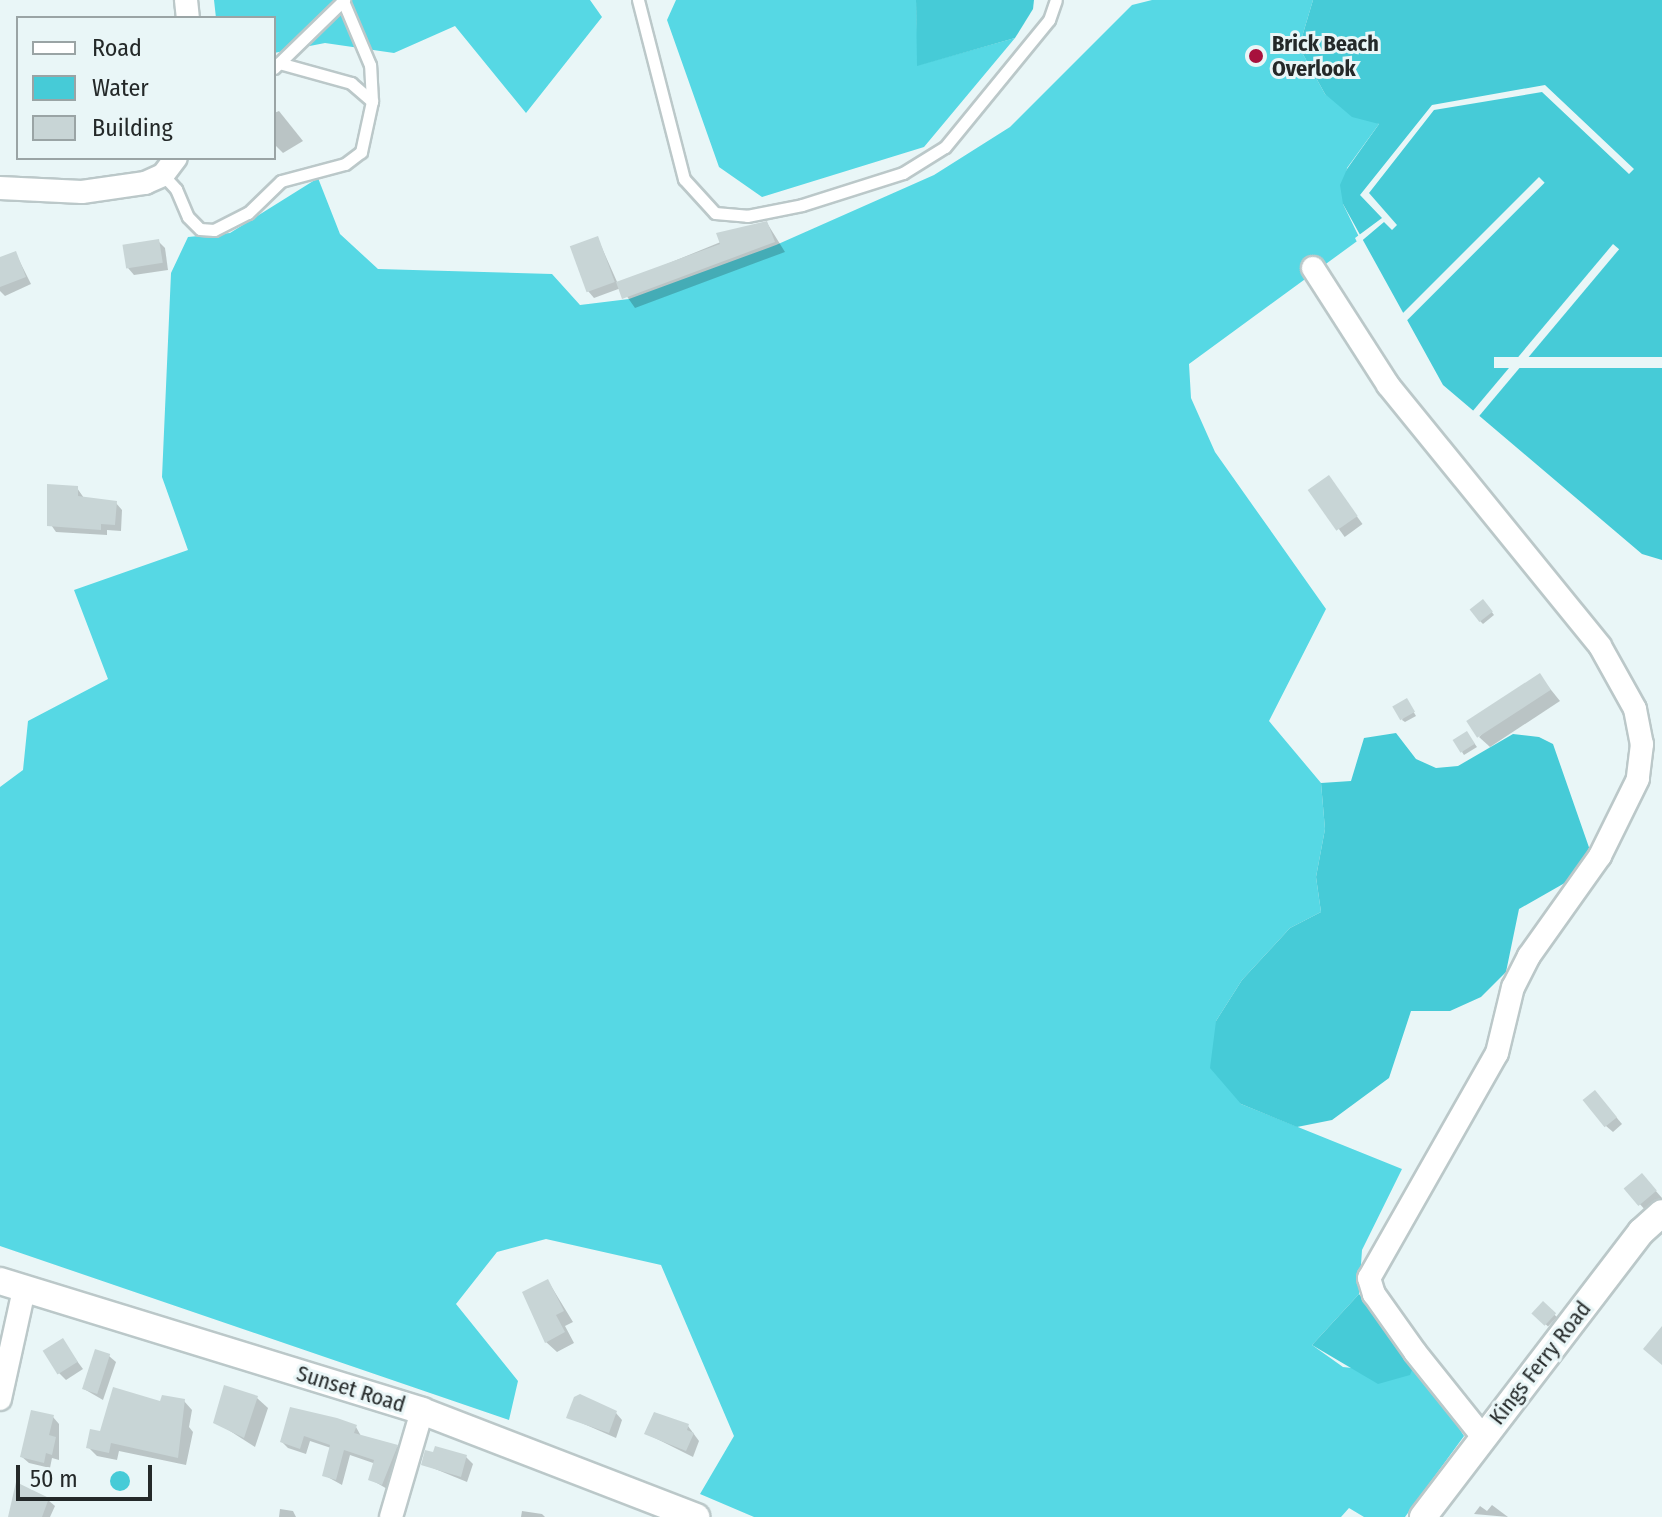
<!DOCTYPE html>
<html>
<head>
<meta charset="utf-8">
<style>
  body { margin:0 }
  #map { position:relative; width:1662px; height:1517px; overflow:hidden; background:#e9f6f7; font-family:"Fira Sans Condensed",sans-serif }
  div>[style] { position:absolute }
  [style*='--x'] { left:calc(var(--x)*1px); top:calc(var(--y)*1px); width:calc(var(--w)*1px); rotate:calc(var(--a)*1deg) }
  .forest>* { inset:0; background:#56d8e4 }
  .water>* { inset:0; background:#46cbd7 }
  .round { border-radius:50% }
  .pier>* { inset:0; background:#e9f6f7; transform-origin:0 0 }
  .shadow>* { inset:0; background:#0003; transform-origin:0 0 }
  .building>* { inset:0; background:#c8d5d6; transform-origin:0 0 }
  .roads { filter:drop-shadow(2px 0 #bbc8c9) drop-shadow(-2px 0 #bbc8c9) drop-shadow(0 2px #bbc8c9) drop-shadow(0 -2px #bbc8c9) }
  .service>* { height:11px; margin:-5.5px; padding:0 5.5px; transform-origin:5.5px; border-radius:5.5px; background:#fff }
  .minor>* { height:22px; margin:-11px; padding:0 11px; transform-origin:11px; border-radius:11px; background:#fff }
  .tertiary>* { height:26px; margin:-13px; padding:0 13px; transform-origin:13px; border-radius:13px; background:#fff }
  .dots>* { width:22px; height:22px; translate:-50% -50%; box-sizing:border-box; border:4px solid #e9f6f7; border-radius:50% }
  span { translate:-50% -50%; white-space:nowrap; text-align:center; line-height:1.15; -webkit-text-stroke:6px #e9f6f7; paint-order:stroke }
  .poi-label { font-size:22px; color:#242929; font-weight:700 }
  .left { translate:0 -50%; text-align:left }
  .street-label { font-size:22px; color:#242929 }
  .legend { position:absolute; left:16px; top:16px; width:260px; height:144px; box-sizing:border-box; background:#e9f6f7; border:2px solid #9aa4a5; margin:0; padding:10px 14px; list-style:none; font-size:24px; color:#242929 }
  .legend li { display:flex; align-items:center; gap:16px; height:40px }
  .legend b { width:40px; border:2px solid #9aa4a5 }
  .scale { position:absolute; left:16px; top:1465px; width:136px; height:36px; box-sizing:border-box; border:4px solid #242929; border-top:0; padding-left:10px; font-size:24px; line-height:28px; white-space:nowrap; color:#242929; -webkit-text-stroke:6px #e9f6f7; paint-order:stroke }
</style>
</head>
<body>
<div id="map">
  <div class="forest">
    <i style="clip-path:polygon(214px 0,590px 0,602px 17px,526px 113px,455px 26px,394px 53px,325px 43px,274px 53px,274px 18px,216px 18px)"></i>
    <i style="clip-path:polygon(676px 0,916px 0,918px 65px,1015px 38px,924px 147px,762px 197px,719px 167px,667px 20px)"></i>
    <i style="clip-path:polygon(1152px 0,1313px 0,1299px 47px,1325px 94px,1379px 124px,1347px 168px,1343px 204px,1360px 239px,1189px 364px,1191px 398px,1215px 452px,1326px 609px,1269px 721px,1321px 783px,1325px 829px,1316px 877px,1321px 912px,1290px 928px,1242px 980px,1216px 1021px,1241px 1104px,1402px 1169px,1362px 1250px,1359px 1294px,1312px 1345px,1343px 1367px,1361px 1369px,1416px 1360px,1464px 1436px,1405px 1517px,1364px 1517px,1349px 1508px,1341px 1517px,754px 1517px,700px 1494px,734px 1436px,661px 1265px,546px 1239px,497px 1252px,456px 1304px,518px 1381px,509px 1420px,0 1246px,0 787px,23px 770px,28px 721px,108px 679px,74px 590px,188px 550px,162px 477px,171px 273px,188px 237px,230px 233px,318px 178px,340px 234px,378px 269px,552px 274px,580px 305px,629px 299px,776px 245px,934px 175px,1010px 127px,1132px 5px)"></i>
  </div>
  <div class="water">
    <i style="clip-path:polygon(916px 0,1034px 0,1033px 9px,1015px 38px,917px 66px)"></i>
    <i style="clip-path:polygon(1313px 0,1662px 0,1662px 560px,1642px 554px,1443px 385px,1343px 204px,1340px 185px,1347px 169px,1379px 124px,1352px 117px,1325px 94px,1299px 47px)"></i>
    <i style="clip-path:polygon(1396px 733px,1416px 759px,1436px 768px,1458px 766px,1513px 734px,1539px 737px,1553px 744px,1592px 856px,1570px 880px,1519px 909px,1506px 972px,1481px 997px,1450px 1011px,1411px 1011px,1389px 1078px,1332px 1120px,1297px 1127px,1241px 1104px,1210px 1068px,1216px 1021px,1242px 980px,1290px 928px,1321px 912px,1316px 877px,1325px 829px,1321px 783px,1351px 781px,1364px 738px)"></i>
    <i style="clip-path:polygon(1359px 1294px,1416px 1360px,1410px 1375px,1378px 1384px,1312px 1345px)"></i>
    <i class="round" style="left:110px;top:1471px;width:20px;height:20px"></i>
  </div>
  <div class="pier">
    <i style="clip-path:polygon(1545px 85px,1634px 169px,1629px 174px,1542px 92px,1434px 110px,1369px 193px,1397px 225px,1392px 230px,1384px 222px,1358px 244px,1355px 238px,1382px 218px,1360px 195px,1432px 105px)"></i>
    <i style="left:1539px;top:177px;width:8px;height:198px;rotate:45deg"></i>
    <i style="left:1613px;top:244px;width:8px;height:221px;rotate:40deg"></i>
    <i style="left:1662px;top:357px;width:11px;height:168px;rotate:90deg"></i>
  </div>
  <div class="shadow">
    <i style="clip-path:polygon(279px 111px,303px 141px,283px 153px,274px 144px,274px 113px)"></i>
    <i style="clip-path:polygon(767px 223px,785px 252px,635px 308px,621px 288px,594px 298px,588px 291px,598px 239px,618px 284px)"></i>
    <i style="clip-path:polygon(158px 241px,165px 248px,168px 270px,134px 275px,128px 268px)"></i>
    <i style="clip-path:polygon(16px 254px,31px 284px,5px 296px,0 291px,0 259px)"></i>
    <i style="left:1329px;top:478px;width:57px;height:22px;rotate:54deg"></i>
    <i style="clip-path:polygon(49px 486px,77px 488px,84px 498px,116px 503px,122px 510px,121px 531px,107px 530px,107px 535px,56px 532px,47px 519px)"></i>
    <i style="clip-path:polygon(1486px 604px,1494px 615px,1483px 624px,1480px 621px)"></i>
    <i style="clip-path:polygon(1539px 675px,1560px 701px,1490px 747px,1479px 737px)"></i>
    <i style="clip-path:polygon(1409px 704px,1416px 716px,1405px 722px,1402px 720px)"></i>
    <i style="clip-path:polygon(1469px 736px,1477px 747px,1464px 755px,1462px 752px)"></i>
    <i style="clip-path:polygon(1601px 1099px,1622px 1124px,1613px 1132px,1606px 1126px)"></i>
    <i style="clip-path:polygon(1648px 1182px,1662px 1198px,1647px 1212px,1627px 1190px)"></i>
    <i style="clip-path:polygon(548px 1281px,573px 1322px,565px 1326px,574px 1343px,557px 1352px,546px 1342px)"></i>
    <i style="left:1543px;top:1304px;width:19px;height:13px;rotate:43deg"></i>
    <i style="clip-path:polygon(62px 1341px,83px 1369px,66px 1380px,59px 1373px)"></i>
    <i style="clip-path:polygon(109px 1356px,116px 1362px,103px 1400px,84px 1389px)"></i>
    <i style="clip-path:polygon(257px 1398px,268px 1408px,255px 1447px,216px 1422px)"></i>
    <i style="clip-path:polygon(184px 1401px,192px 1410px,189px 1427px,193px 1432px,186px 1465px,119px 1451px,117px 1460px,97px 1456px,88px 1447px,101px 1433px,162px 1403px)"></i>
    <i style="clip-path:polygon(292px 1410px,356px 1427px,361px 1436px,397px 1446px,403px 1453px,389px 1490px,370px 1479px,376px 1464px,350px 1455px,342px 1485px,324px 1475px,331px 1448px,310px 1441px,306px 1454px,288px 1448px,282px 1442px)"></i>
    <i style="clip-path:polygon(616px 1413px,622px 1420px,616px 1438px,568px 1417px)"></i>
    <i style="clip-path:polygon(53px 1417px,59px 1424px,59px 1460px,52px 1458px,50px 1468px,29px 1463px,22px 1457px)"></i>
    <i style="clip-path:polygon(688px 1426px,699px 1441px,693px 1457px,647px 1434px)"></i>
    <i style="clip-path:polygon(466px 1457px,473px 1464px,467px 1482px,423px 1464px)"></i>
    <i style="clip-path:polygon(48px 1500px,55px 1506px,50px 1517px,14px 1517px)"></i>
    <i style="clip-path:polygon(1492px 1505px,1508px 1517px,1474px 1514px,1480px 1506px,1487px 1511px)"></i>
    <i style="clip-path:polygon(280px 1509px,293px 1511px,296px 1517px,279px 1517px)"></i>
    <i style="clip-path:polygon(522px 1511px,542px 1514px,545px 1517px,521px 1517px)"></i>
  </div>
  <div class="building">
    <i style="clip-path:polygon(767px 221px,775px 242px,622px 299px,616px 282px,720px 244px,716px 233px)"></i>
    <i style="left:598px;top:236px;width:49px;height:30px;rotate:70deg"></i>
    <i style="left:159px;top:239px;width:24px;height:37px;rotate:81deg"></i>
    <i style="clip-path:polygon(16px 251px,26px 277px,0 287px,0 257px)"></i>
    <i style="left:1329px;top:475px;width:50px;height:26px;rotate:55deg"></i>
    <i style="clip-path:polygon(47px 484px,78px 486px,78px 496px,117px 501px,115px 525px,101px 524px,101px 530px,47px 526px)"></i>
    <i style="left:1483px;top:599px;width:16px;height:17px;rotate:52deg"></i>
    <i style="left:1540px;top:673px;width:20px;height:88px;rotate:57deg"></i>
    <i style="left:1407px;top:698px;width:16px;height:17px;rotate:60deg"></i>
    <i style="left:1467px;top:731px;width:15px;height:17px;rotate:58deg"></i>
    <i style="left:1595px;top:1090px;width:35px;height:16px;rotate:51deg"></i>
    <i style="left:1642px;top:1173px;width:23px;height:24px;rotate:50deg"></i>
    <i style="clip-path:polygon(548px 1279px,564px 1311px,556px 1315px,565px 1332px,545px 1343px,522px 1292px)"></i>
    <i style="left:1543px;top:1301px;width:18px;height:17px;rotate:43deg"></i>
    <i style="clip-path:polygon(1662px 1326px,1662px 1365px,1643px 1349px)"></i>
    <i style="left:63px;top:1338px;width:28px;height:24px;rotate:58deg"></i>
    <i style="left:95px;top:1349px;width:16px;height:42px;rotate:18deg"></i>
    <i style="clip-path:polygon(224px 1385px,258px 1396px,244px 1438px,213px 1423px)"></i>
    <i style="clip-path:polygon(113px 1387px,160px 1401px,162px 1395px,185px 1399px,178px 1458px,111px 1443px,109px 1453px,86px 1448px,90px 1429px,100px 1431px)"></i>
    <i style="clip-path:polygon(580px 1394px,617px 1411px,609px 1433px,566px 1418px,574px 1397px)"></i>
    <i style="clip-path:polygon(290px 1407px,337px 1418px,357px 1425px,354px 1433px,398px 1445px,382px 1485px,368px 1480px,374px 1460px,344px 1450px,336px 1480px,322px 1476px,330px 1445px,304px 1436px,300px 1449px,280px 1442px)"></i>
    <i style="clip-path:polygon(31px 1410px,54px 1415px,49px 1435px,56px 1437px,52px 1455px,46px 1453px,44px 1463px,20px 1457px)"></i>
    <i style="clip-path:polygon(654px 1412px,689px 1424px,687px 1430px,694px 1433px,686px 1451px,644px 1434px)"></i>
    <i style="clip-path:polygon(435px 1446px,467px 1455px,461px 1477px,421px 1465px,425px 1450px,433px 1452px)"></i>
    <i style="clip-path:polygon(16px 1482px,49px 1498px,42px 1517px,8px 1517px)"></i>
  </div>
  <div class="roads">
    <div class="service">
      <i style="--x:638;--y:0;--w:185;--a:75.6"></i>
      <i style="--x:684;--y:179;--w:46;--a:47.6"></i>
      <i style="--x:715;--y:213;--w:32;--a:5"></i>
      <i style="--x:747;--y:216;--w:56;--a:-11.3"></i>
      <i style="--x:802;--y:205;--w:106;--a:-17.6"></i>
      <i style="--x:903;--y:173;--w:49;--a:-31.8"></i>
      <i style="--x:945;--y:147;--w:164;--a:-50.7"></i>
      <i style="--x:1049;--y:20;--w:21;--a:-71"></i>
      <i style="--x:279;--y:63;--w:75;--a:15.5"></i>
      <i style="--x:351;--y:83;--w:28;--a:41"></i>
      <i style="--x:372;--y:101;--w:36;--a:-93"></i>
      <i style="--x:370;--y:65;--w:69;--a:-112.9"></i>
      <i style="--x:274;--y:68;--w:98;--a:-44.2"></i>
      <i style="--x:163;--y:175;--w:19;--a:47"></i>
      <i style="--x:176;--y:189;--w:30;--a:67"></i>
      <i style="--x:188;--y:217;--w:17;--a:45"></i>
      <i style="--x:200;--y:229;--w:14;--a:4"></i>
      <i style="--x:214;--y:230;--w:38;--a:-27"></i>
      <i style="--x:248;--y:213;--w:46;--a:-44.1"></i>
      <i style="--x:281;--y:181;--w:66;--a:-14.9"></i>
      <i style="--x:345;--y:164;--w:20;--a:-37"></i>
      <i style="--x:361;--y:152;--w:52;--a:-77.8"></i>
    </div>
    <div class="minor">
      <i style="--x:186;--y:0;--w:18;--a:84"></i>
      <i style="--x:0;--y:188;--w:82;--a:2.8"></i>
      <i style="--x:82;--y:192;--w:64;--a:-8.1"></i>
      <i style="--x:145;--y:183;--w:20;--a:-24"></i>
      <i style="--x:163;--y:175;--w:21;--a:-53"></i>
      <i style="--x:1313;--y:268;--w:139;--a:57.3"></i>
      <i style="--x:1388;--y:385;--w:336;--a:50.9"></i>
      <i style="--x:1600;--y:646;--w:72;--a:60.9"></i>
      <i style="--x:1635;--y:709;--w:36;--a:79"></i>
      <i style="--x:1642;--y:744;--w:35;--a:97"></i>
      <i style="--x:1638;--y:779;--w:86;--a:116.3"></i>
      <i style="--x:1600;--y:856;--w:123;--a:125.4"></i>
      <i style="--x:1529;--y:956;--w:35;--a:117"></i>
      <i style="--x:1513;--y:987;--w:68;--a:103.6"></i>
      <i style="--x:1497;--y:1053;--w:259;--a:119.6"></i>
      <i style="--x:1369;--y:1278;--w:17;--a:73"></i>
      <i style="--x:1374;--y:1294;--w:71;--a:54.7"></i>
      <i style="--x:1415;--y:1352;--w:109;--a:51.3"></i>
      <i style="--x:0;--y:1399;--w:112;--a:-77.6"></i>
      <i style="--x:391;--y:1517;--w:110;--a:-73.7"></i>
    </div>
    <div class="tertiary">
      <i style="--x:0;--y:1281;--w:442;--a:17.1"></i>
      <i style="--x:422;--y:1411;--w:294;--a:21.1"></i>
      <i style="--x:1423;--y:1517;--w:359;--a:-52.6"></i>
      <i style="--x:1641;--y:1232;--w:28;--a:-42"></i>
    </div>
  </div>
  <div class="dots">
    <i style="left:1256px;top:56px;background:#a8113d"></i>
  </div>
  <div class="poi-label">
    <span class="left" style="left:1272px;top:56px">Brick Beach<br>Overlook</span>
  </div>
  <div class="street-label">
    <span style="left:1540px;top:1363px;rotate:-52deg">Kings Ferry Road</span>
    <span style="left:351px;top:1389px;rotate:17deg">Sunset Road</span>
  </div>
  <ul class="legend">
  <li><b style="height:10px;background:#fff"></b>Road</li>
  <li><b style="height:22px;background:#46cbd7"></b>Water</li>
  <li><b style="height:22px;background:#c8d5d6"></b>Building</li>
  </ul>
  <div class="scale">50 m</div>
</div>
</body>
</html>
